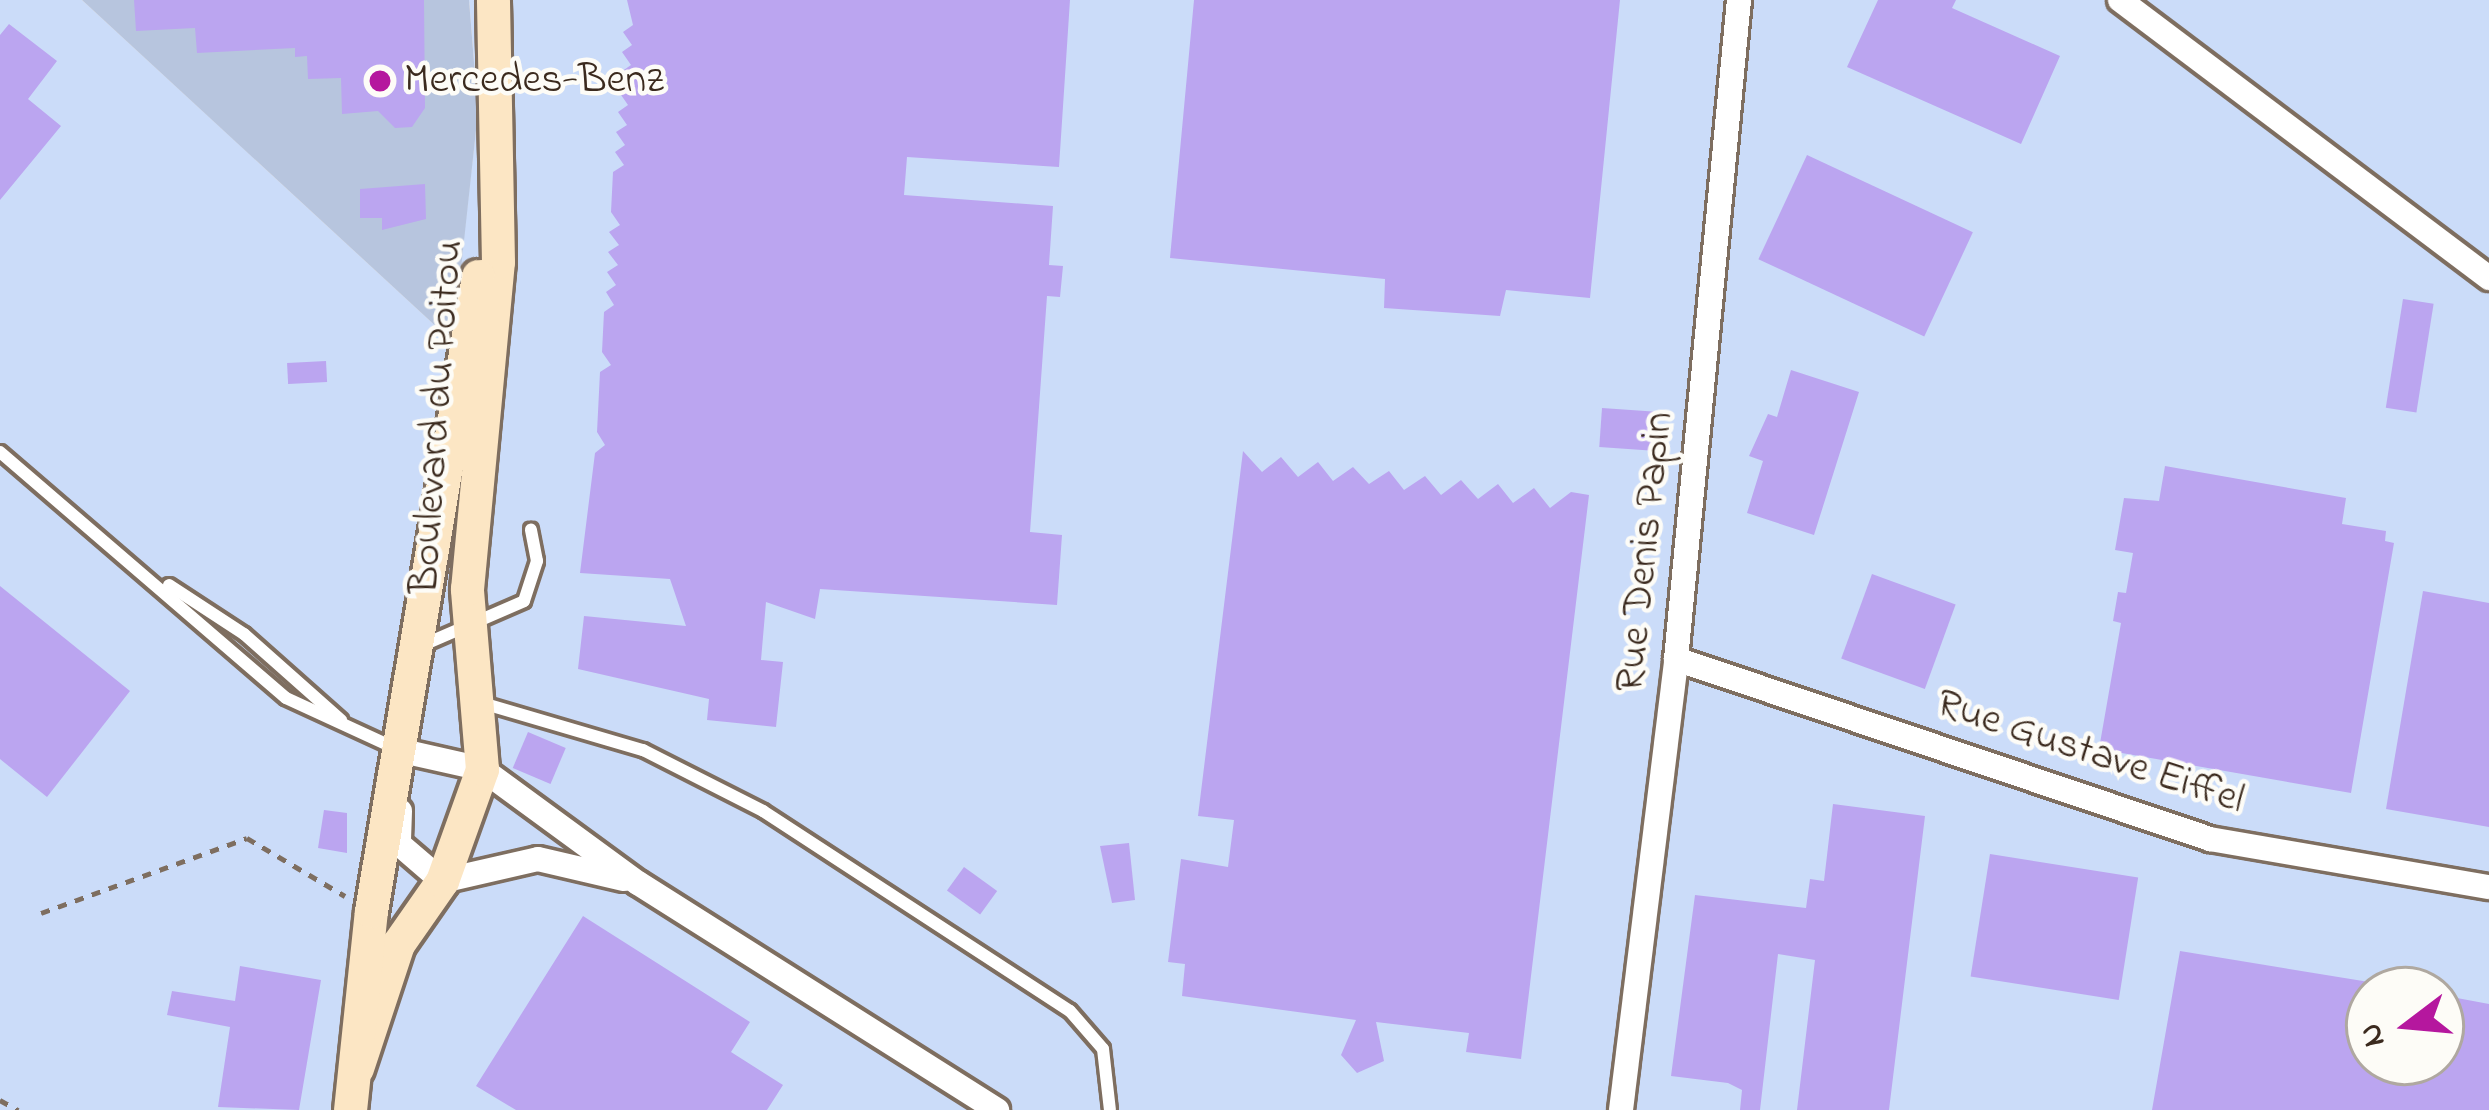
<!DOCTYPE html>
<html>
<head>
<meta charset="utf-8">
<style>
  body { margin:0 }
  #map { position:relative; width:2489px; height:1110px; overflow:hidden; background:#f9ebda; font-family:"Indie Flower",sans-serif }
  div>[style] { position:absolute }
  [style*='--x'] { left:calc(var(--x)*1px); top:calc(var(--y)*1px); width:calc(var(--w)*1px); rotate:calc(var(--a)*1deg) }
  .built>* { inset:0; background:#cbdcf9 }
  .industrial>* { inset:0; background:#b7c5de }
  .building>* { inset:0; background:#bba5f0; transform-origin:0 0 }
  .path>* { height:4.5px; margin-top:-2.25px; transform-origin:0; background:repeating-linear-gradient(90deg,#7e6e60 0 9px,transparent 0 18px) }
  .roads { filter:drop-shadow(3px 0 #7e6e60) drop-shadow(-3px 0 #7e6e60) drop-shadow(0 3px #7e6e60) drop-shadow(0 -3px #7e6e60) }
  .lane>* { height:12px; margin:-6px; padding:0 6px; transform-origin:6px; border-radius:6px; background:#fff }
  .street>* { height:24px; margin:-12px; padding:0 12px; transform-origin:12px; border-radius:12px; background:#fff }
  .secondary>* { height:33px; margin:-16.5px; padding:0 16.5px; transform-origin:16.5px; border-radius:16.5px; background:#fce6c4 }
  .dots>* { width:33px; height:33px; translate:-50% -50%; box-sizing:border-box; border:6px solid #fdfcf7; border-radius:50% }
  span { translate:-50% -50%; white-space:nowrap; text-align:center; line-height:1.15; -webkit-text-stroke:9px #fdfcf7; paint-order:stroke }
  .poi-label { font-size:42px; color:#3b2a1e }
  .left { translate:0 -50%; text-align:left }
  .street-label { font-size:42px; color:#3b2a1e }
  .north { position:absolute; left:2345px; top:966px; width:120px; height:120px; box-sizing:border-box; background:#fdfcf7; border:3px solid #afa8a0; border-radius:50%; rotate:254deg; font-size:33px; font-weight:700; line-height:48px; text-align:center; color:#3b2a1e }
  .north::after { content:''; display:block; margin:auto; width:42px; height:54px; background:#b5179e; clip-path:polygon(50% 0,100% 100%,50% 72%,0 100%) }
</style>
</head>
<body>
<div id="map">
  <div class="built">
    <i style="clip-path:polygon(evenodd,0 0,82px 0,452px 341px,478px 112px,469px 0,2489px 0,2489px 1110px,0 1110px,0 0,2369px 990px,2441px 990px,2441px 1062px,2369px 1062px,2369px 990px)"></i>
  </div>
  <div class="industrial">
    <i style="clip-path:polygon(82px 0,469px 0,478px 112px,453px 342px)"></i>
  </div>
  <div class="building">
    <i style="clip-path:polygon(134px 0,424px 0,425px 108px,412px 127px,395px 128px,378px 111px,342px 114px,341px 78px,308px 79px,307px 56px,295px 57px,295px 48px,197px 53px,195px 28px,136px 31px)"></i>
    <i style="clip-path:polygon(627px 0,1070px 0,1059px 167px,907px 157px,904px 195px,1053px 206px,1049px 265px,1063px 266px,1060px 297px,1047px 296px,1030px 532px,1062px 535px,1057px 605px,820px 589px,815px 619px,766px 602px,761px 660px,783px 662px,776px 727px,707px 720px,709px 699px,578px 669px,584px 616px,686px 626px,670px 579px,580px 573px,595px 453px,605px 445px,597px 432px,600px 372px,611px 365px,602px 352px,604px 312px,614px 305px,606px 292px,616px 285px,607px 272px,618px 265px,608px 252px,619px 245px,609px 232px,620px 225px,611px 212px,613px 172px,624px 165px,615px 152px,625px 145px,616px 132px,627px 125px,618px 112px,628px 105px,619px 92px,629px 85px,621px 72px,631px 65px,622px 52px,632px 45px,623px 32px,633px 25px)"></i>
    <i style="clip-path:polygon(1194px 0,1620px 0,1590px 298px,1506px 290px,1500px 316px,1384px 308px,1385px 279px,1170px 258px)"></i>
    <i style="clip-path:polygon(1878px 0,1956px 0,1952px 8px,2060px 56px,2021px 144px,1847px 67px)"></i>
    <i style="clip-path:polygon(9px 24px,57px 61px,28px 99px,61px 126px,0 200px,0 35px)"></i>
    <i style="left:1807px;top:155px;width:183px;height:115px;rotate:25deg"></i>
    <i style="clip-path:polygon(425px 184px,426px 219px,382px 230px,382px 218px,360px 218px,360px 189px)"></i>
    <i style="left:2403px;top:299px;width:31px;height:110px;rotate:9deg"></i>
    <i style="left:326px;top:361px;width:21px;height:39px;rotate:87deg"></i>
    <i style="clip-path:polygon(1791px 370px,1859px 392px,1814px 535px,1747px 513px,1763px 461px,1749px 456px,1768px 414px,1777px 417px)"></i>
    <i style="left:1602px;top:408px;width:54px;height:39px;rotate:4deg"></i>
    <i style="clip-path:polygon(1243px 451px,1262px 472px,1281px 457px,1298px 477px,1318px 462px,1333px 481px,1353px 467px,1369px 484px,1389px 471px,1404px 490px,1425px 476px,1441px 495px,1461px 480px,1478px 499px,1498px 484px,1513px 503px,1534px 488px,1550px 508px,1571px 492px,1589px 495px,1521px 1059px,1466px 1052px,1469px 1033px,1376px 1022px,1384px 1061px,1357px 1073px,1341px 1055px,1356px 1020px,1182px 996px,1185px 964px,1168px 962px,1181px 859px,1228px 867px,1234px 820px,1198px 816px)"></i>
    <i style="clip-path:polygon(2165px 466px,2346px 498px,2342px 524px,2386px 531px,2385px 541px,2394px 543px,2351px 793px,2099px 749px,2121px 623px,2113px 621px,2118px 592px,2126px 593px,2133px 553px,2115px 550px,2124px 498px,2159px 501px)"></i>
    <i style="left:1872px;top:574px;width:89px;height:90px;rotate:20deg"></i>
    <i style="clip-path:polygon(0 586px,130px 691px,47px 797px,0 759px)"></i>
    <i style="clip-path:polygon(2423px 591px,2489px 603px,2489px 827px,2386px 809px)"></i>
    <i style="left:528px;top:732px;width:41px;height:39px;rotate:23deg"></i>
    <i style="clip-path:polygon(1833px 804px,1925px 816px,1889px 1110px,1797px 1110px,1815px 960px,1778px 954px,1760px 1110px,1740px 1110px,1742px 1090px,1728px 1083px,1671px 1076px,1695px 895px,1806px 908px,1810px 879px,1824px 881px)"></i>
    <i style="clip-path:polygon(324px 810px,347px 813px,347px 853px,318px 848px)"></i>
    <i style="clip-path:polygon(1129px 843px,1135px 900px,1112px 903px,1100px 846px)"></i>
    <i style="left:1990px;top:854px;width:150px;height:124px;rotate:9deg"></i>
    <i style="left:964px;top:867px;width:41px;height:29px;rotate:36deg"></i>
    <i style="clip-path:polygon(583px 916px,750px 1022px,731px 1052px,783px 1085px,767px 1110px,516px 1110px,476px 1086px)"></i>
    <i style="clip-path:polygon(2180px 951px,2369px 982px,2369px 1062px,2441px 1062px,2441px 995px,2489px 1004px,2489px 1110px,2152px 1110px)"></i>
    <i style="clip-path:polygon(240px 966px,321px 980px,299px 1110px,218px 1107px,230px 1027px,167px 1015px,172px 991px,235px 1001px)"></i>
  </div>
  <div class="path">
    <i style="--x:41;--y:913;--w:219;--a:-20"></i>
    <i style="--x:247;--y:838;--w:114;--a:30.6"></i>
    <i style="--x:0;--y:1100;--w:21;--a:29"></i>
  </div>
  <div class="roads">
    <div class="lane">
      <i style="--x:0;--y:452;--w:377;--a:40.7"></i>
      <i style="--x:286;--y:698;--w:122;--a:24.7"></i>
      <i style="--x:169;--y:585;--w:90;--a:33.2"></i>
      <i style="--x:244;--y:634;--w:130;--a:41.6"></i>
      <i style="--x:423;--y:645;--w:110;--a:-23.5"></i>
      <i style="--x:524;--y:601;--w:42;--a:-72"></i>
      <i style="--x:537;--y:561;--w:32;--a:-101"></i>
      <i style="--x:482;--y:703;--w:168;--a:16.3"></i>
      <i style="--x:643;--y:750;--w:135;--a:26.9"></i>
      <i style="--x:763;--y:811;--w:366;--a:33.1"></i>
      <i style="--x:1070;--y:1011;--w:50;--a:49"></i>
      <i style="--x:1103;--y:1049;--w:61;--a:83.5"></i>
    </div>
    <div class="street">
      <i style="--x:2120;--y:0;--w:462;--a:37"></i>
      <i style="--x:1676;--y:659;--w:564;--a:18.63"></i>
      <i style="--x:2210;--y:839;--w:283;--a:9.8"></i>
      <i style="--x:398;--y:750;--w:86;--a:12.7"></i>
      <i style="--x:482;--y:769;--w:193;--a:36.2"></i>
      <i style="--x:638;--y:883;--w:425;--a:32.3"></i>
      <i style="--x:400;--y:811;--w:33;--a:92"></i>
      <i style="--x:399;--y:844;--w:57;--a:40.7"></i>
      <i style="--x:442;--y:881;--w:98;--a:-12.9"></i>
      <i style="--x:538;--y:859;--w:88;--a:13.1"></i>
      <i style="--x:1621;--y:1110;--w:454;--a:-83"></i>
      <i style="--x:1676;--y:659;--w:662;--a:-84.54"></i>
    </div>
    <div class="secondary">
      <i style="--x:357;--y:1068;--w:131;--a:-71.7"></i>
      <i style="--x:398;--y:944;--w:77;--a:-55.1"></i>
      <i style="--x:442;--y:881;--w:119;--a:-70.3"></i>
      <i style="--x:482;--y:769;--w:181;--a:-94.8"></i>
      <i style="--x:467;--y:589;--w:328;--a:-84.6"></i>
      <i style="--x:498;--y:262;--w:262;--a:-91.1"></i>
      <i style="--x:350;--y:1110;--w:200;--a:-84"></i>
      <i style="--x:371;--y:911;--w:644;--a:-80.44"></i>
    </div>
  </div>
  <div class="dots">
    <i style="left:380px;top:81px;background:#b5179e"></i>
  </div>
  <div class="poi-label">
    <span class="left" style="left:404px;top:81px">Mercedes-Benz</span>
  </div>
  <div class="street-label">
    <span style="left:438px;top:417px;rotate:-86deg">Boulevard du Poitou</span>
    <span style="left:1646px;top:552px;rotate:-84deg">Rue Denis Papin</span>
    <span style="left:2090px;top:753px;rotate:18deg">Rue Gustave Eiffel</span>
  </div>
  <div class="north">N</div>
</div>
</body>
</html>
